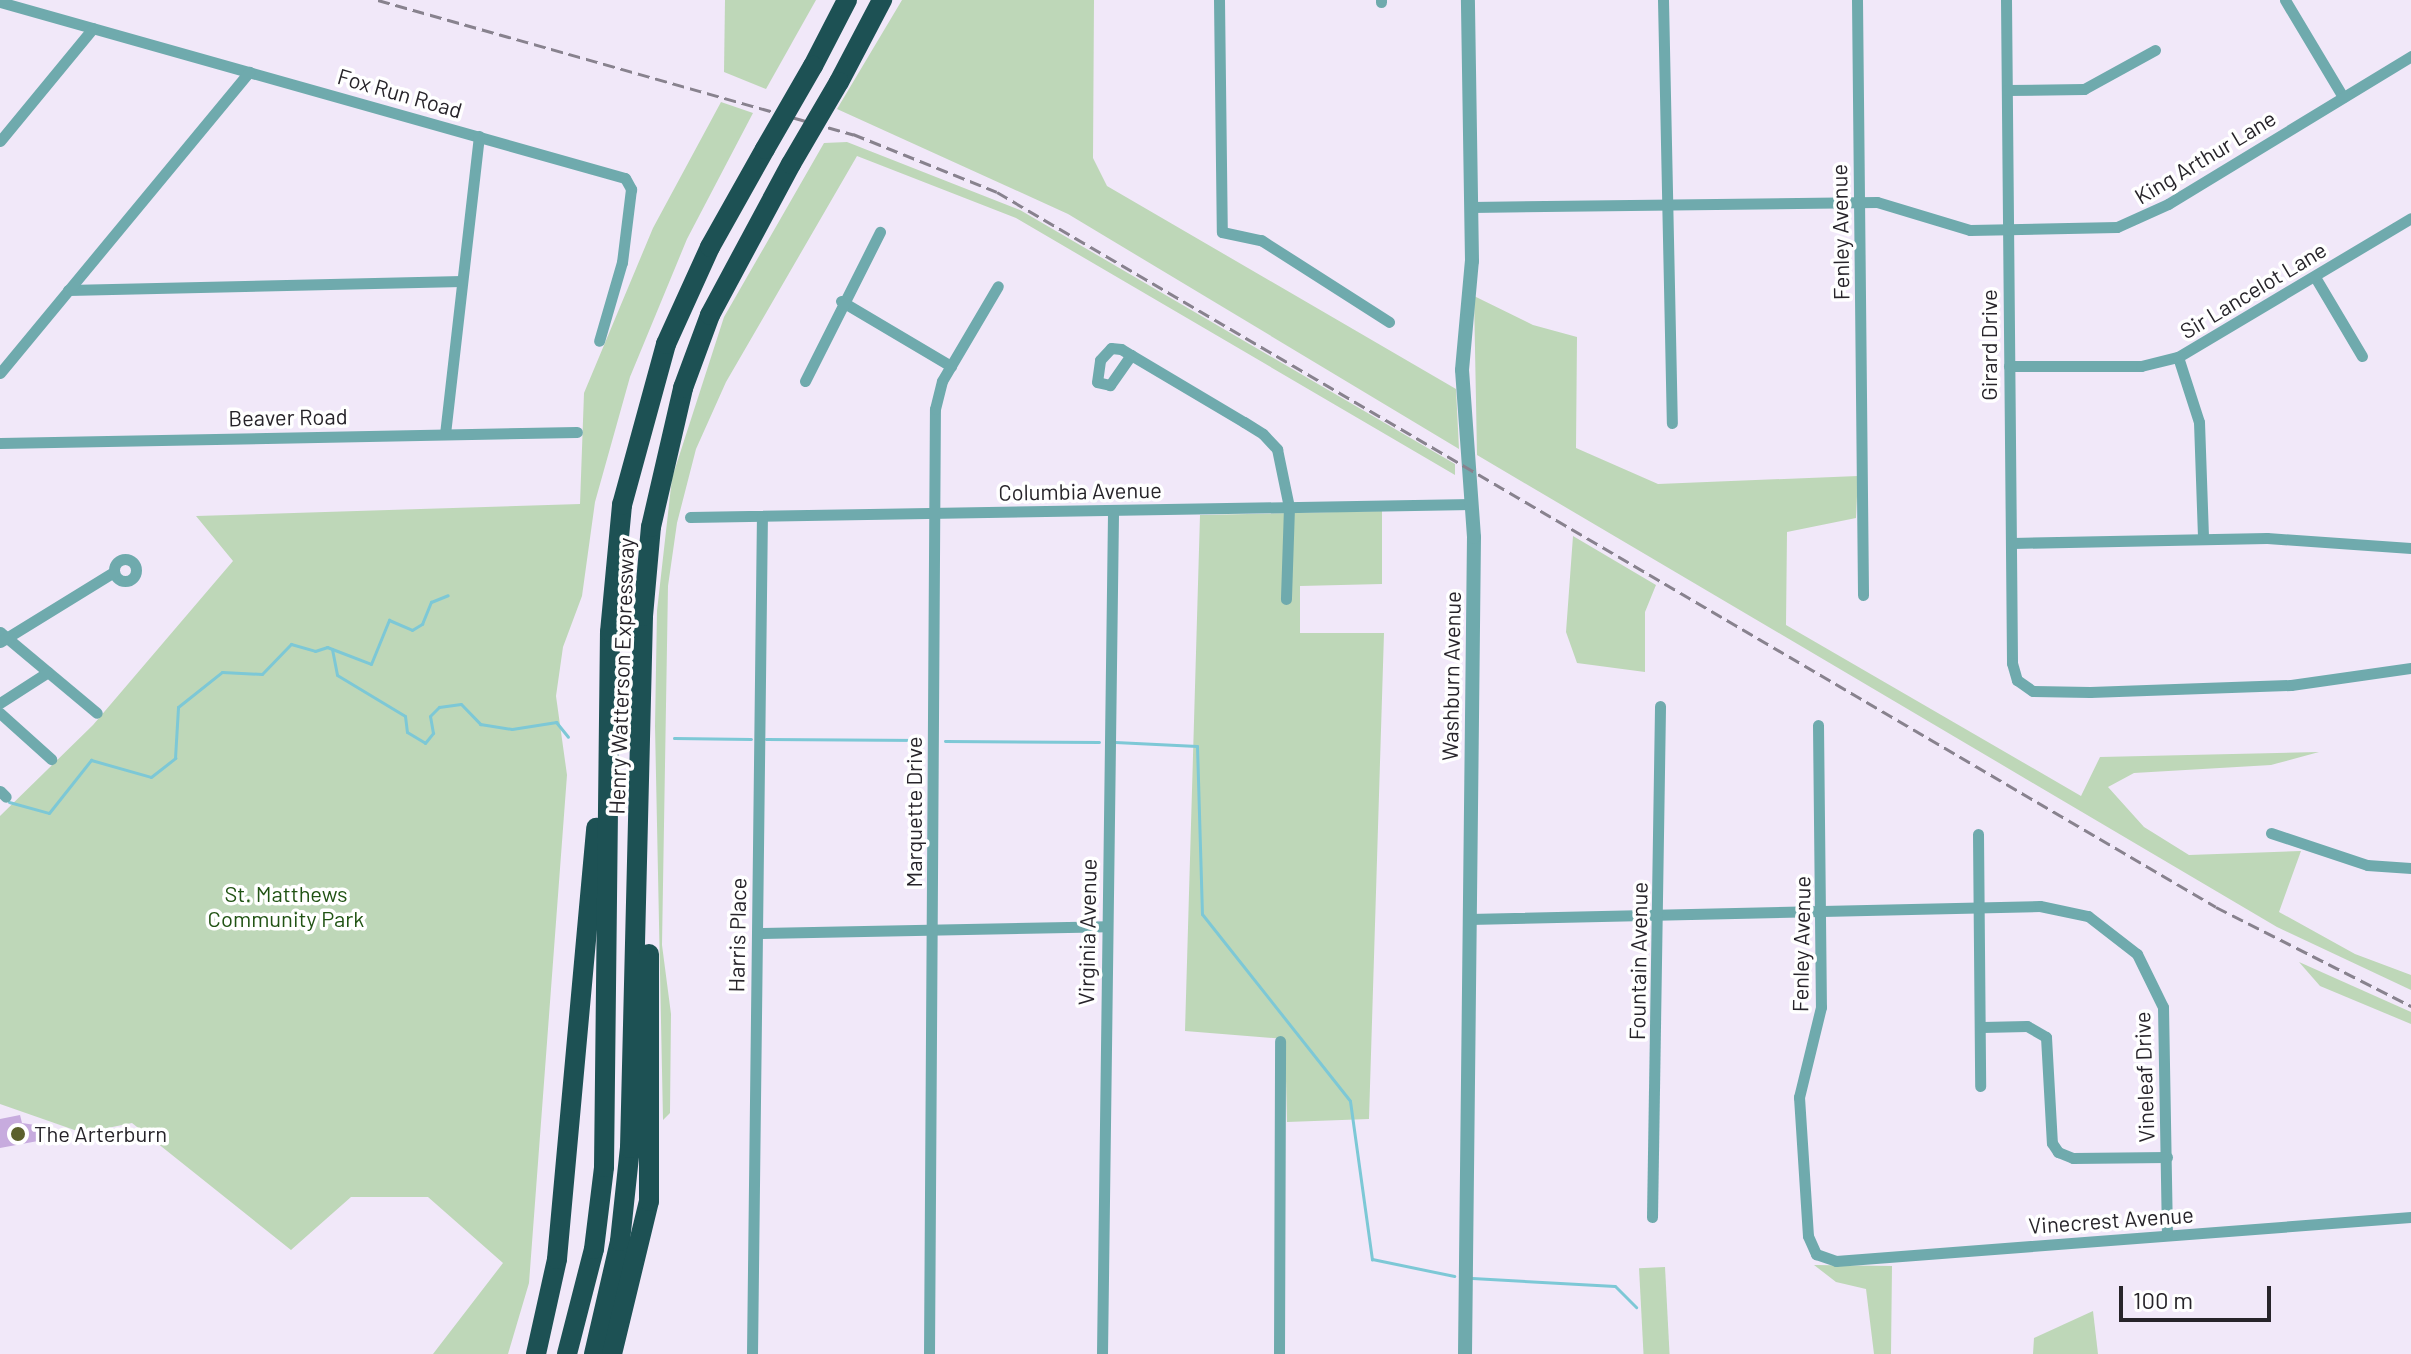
<!DOCTYPE html>
<html>
<head>
<meta charset="utf-8">
<style>
  body { margin:0 }
  #map { position:relative; width:2411px; height:1354px; overflow:hidden; background:#f1e8f9; font-family:Barlow,sans-serif }
  div>[style] { position:absolute }
  [style*='--x'] { left:calc(var(--x)*1px); top:calc(var(--y)*1px); width:calc(var(--w)*1px); rotate:calc(var(--a)*1deg) }
  .green>* { inset:0; background:#bed7b8; transform-origin:0 0 }
  .stream>* { height:3px; margin:-1.5px; padding:0 1.5px; transform-origin:1.5px; border-radius:1.5px; background:#7dc8d6 }
  .building>* { inset:0; background:#c7abde }
  .minor>* { height:11px; margin:-5.5px; padding:0 5.5px; transform-origin:5.5px; border-radius:5.5px; background:#6faaad }
  .minor>.ring { margin:-5.5px; padding:0; box-sizing:content-box; background:none; border:11px solid #6faaad; border-radius:50% }
  .tertiary>* { height:14px; margin:-7px; padding:0 7px; transform-origin:7px; border-radius:7px; background:#6faaad }
  .motorway>* { height:20px; margin:-10px; padding:0 10px; transform-origin:10px; border-radius:10px; background:#1d5154 }
  .rail>* { height:3px; margin-top:-1.5px; transform-origin:0; background:repeating-linear-gradient(90deg,#88828e 0 12px,transparent 0 18px) }
  .motorway-bridge>* { height:20px; margin:-10px; padding:0 10px; transform-origin:10px; border-radius:10px; background:#1d5154 }
  .dots>* { width:22px; height:22px; translate:-50% -50%; box-sizing:border-box; border:4px solid #fff; border-radius:50% }
  span { translate:-50% -50%; white-space:nowrap; text-align:center; line-height:1.15; -webkit-text-stroke:7px #fff; paint-order:stroke }
  .street-label { font-size:22px; color:#27242a }
  .park-label { font-size:22px; color:#215314 }
  .poi-label { font-size:22px; color:#27242a }
  .left { translate:0 -50%; text-align:left }
  .scale { position:absolute; left:2119px; top:1286px; width:152px; height:36px; box-sizing:border-box; border:4px solid #27242a; border-top:0; padding-left:10px; font-size:24px; line-height:28px; white-space:nowrap; color:#27242a; -webkit-text-stroke:6px #fff; paint-order:stroke }
</style>
</head>
<body>
<div id="map">
  <div class="green">
    <i style="clip-path:polygon(725px 0,816px 0,766px 89px,724px 72px)"></i>
    <i style="clip-path:polygon(902px 0,1094px 0,1093px 158px,1107px 186px,1456px 389px,1459px 449px,1068px 214px,837px 109px)"></i>
    <i style="clip-path:polygon(721px 102px,753px 113px,687px 239px,630px 377px,595px 502px,582px 596px,563px 647px,556px 696px,567px 775px,529px 1283px,508px 1354px,433px 1354px,503px 1263px,428px 1197px,351px 1197px,291px 1250px,132px 1123px,83px 1133px,0 1104px,0 816px,93px 725px,233px 561px,196px 516px,580px 504px,584px 393px,653px 228px)"></i>
    <i style="clip-path:polygon(847px 142px,1020px 210px,1455px 464px,1455px 475px,1016px 218px,857px 156px,726px 382px,696px 449px,677px 523px,668px 586px,662px 945px,671px 1014px,670px 1113px,663px 1120px,655px 726px,657px 611px,672px 478px,724px 317px,824px 143px)"></i>
    <i style="clip-path:polygon(1474px 296px,1533px 325px,1577px 337px,1576px 448px,1658px 484px,1858px 476px,1856px 518px,1787px 532px,1786px 625px,2081px 796px,2100px 757px,2319px 752px,2271px 765px,2134px 773px,2108px 787px,2144px 827px,2189px 855px,2301px 851px,2279px 912px,2355px 954px,2411px 975px,2411px 990px,2277px 927px,1477px 455px)"></i>
    <i style="clip-path:polygon(1382px 511px,1382px 584px,1300px 586px,1300px 633px,1384px 633px,1369px 1119px,1287px 1122px,1285px 1039px,1185px 1031px,1200px 515px)"></i>
    <i style="clip-path:polygon(1573px 536px,1656px 585px,1645px 612px,1645px 672px,1577px 663px,1566px 632px)"></i>
    <i style="clip-path:polygon(2299px 962px,2411px 1012px,2411px 1024px,2320px 986px)"></i>
    <i style="clip-path:polygon(1814px 1265px,1892px 1266px,1891px 1354px,1874px 1354px,1866px 1289px,1836px 1282px)"></i>
    <i style="left:1665px;top:1267px;width:87px;height:26px;rotate:87deg"></i>
    <i style="clip-path:polygon(2093px 1311px,2098px 1354px,2033px 1354px,2034px 1338px)"></i>
  </div>
  <div class="stream">
    <i style="--x:332;--y:649;--w:26;--a:79"></i>
    <i style="--x:337;--y:675;--w:79;--a:31.1"></i>
    <i style="--x:405;--y:716;--w:16;--a:83"></i>
    <i style="--x:407;--y:732;--w:21;--a:31"></i>
    <i style="--x:425;--y:743;--w:13;--a:-51"></i>
    <i style="--x:433;--y:733;--w:17;--a:-100"></i>
    <i style="--x:430;--y:716;--w:13;--a:-45"></i>
    <i style="--x:439;--y:707;--w:22;--a:-8"></i>
    <i style="--x:461;--y:704;--w:28;--a:46"></i>
    <i style="--x:480;--y:724;--w:32;--a:9"></i>
    <i style="--x:512;--y:729;--w:45;--a:-9"></i>
    <i style="--x:556;--y:722;--w:19;--a:51"></i>
    <i style="--x:674;--y:738;--w:77;--a:0.7"></i>
    <i style="--x:766;--y:739;--w:156;--a:0.4"></i>
    <i style="--x:945;--y:741;--w:154;--a:0.4"></i>
    <i style="--x:1115;--y:742;--w:82;--a:2.8"></i>
    <i style="--x:1197;--y:746;--w:168;--a:88.3"></i>
    <i style="--x:1202;--y:914;--w:238;--a:51.6"></i>
    <i style="--x:1350;--y:1101;--w:160;--a:82.1"></i>
    <i style="--x:1372;--y:1259;--w:84;--a:11.7"></i>
    <i style="--x:9;--y:802;--w:41;--a:15.4"></i>
    <i style="--x:49;--y:813;--w:68;--a:-51.6"></i>
    <i style="--x:91;--y:760;--w:62;--a:15.8"></i>
    <i style="--x:151;--y:777;--w:31;--a:-38"></i>
    <i style="--x:175;--y:758;--w:51;--a:-86.6"></i>
    <i style="--x:178;--y:707;--w:56;--a:-38.5"></i>
    <i style="--x:222;--y:672;--w:40;--a:2.9"></i>
    <i style="--x:262;--y:674;--w:42;--a:-46"></i>
    <i style="--x:291;--y:644;--w:25;--a:16"></i>
    <i style="--x:315;--y:651;--w:13;--a:-18"></i>
    <i style="--x:327;--y:647;--w:47;--a:21.1"></i>
    <i style="--x:371;--y:664;--w:48;--a:-67.8"></i>
    <i style="--x:389;--y:620;--w:25;--a:23"></i>
    <i style="--x:412;--y:630;--w:12;--a:-31"></i>
    <i style="--x:422;--y:624;--w:24;--a:-68"></i>
    <i style="--x:431;--y:602;--w:18;--a:-22"></i>
    <i style="--x:1472;--y:1278;--w:143;--a:3.2"></i>
    <i style="--x:1615;--y:1286;--w:30;--a:45"></i>
  </div>
  <div class="building">
    <i style="clip-path:polygon(20px 1115px,22px 1123px,35px 1125px,38px 1141px,0 1148px,0 1119px)"></i>
  </div>
  <div class="minor">
    <i style="--x:1219;--y:0;--w:232;--a:89.3"></i>
    <i style="--x:1222;--y:232;--w:40;--a:12"></i>
    <i style="--x:1261;--y:240;--w:152;--a:32.6"></i>
    <i style="--x:1381;--y:0;--w:2;--a:90"></i>
    <i style="--x:1663;--y:0;--w:423;--a:88.8"></i>
    <i style="--x:1857;--y:0;--w:595;--a:89.42"></i>
    <i style="--x:2006;--y:0;--w:663;--a:89.48"></i>
    <i style="--x:2012;--y:663;--w:18;--a:74"></i>
    <i style="--x:2017;--y:680;--w:19;--a:35"></i>
    <i style="--x:2033;--y:691;--w:57;--a:1"></i>
    <i style="--x:2090;--y:692;--w:201;--a:-2"></i>
    <i style="--x:2291;--y:685;--w:121;--a:-8.1"></i>
    <i style="--x:2285;--y:0;--w:113;--a:59.1"></i>
    <i style="--x:0;--y:2;--w:649;--a:15.73"></i>
    <i style="--x:625;--y:178;--w:13;--a:61"></i>
    <i style="--x:631;--y:189;--w:74;--a:97"></i>
    <i style="--x:622;--y:262;--w:82;--a:106.2"></i>
    <i style="--x:2007;--y:90;--w:77;--a:-0.7"></i>
    <i style="--x:2084;--y:89;--w:81;--a:-28.8"></i>
    <i style="--x:0;--y:141;--w:146;--a:-50.5"></i>
    <i style="--x:1471;--y:207;--w:406;--a:-0.7"></i>
    <i style="--x:1877;--y:202;--w:97;--a:16.8"></i>
    <i style="--x:1970;--y:230;--w:147;--a:-1.2"></i>
    <i style="--x:2117;--y:227;--w:56;--a:-24.3"></i>
    <i style="--x:2168;--y:204;--w:285;--a:-31.3"></i>
    <i style="--x:2315;--y:277;--w:92;--a:59.3"></i>
    <i style="--x:68;--y:290;--w:394;--a:-1.3"></i>
    <i style="--x:841;--y:301;--w:128;--a:30.6"></i>
    <i style="--x:1131;--y:355;--w:37;--a:125"></i>
    <i style="--x:1110;--y:385;--w:13;--a:-167"></i>
    <i style="--x:1097;--y:382;--w:22;--a:-82"></i>
    <i style="--x:1100;--y:360;--w:16;--a:-47"></i>
    <i style="--x:1111;--y:348;--w:10;--a:6"></i>
    <i style="--x:1121;--y:349;--w:12;--a:31"></i>
    <i style="--x:1131;--y:355;--w:131;--a:30.7"></i>
    <i style="--x:1244;--y:422;--w:22;--a:32"></i>
    <i style="--x:1263;--y:434;--w:21;--a:47"></i>
    <i style="--x:1277;--y:449;--w:59;--a:78.3"></i>
    <i style="--x:1289;--y:507;--w:92;--a:91.9"></i>
    <i style="--x:2178;--y:357;--w:68;--a:72.1"></i>
    <i style="--x:2199;--y:422;--w:117;--a:88"></i>
    <i style="--x:2009;--y:366;--w:132;--a:0"></i>
    <i style="--x:2141;--y:366;--w:38;--a:-14"></i>
    <i style="--x:2178;--y:357;--w:271;--a:-30.8"></i>
    <i style="--x:0;--y:373;--w:391;--a:-50.4"></i>
    <i style="--x:805;--y:381;--w:167;--a:-63.3"></i>
    <i style="--x:445;--y:434;--w:300;--a:-83.5"></i>
    <i style="--x:0;--y:443;--w:577;--a:-1.09"></i>
    <i style="--x:690;--y:517;--w:782;--a:-0.95"></i>
    <i style="--x:2012;--y:543;--w:255;--a:-1.1"></i>
    <i style="--x:2267;--y:538;--w:144;--a:4"></i>
    <i class="ring" style="left:114px;top:559px;width:11px;height:11px"></i>
    <i style="--x:0;--y:632;--w:126;--a:39.9"></i>
    <i style="--x:0;--y:642;--w:134;--a:-31.6"></i>
    <i style="--x:0;--y:703;--w:57;--a:-32.9"></i>
    <i style="--x:0;--y:713;--w:69;--a:42"></i>
    <i style="--x:1818;--y:725;--w:282;--a:89.4"></i>
    <i style="--x:1821;--y:1007;--w:93;--a:103.7"></i>
    <i style="--x:1799;--y:1097;--w:139;--a:86.3"></i>
    <i style="--x:1808;--y:1236;--w:20;--a:66"></i>
    <i style="--x:1816;--y:1254;--w:21;--a:19"></i>
    <i style="--x:1836;--y:1261;--w:577;--a:-4.38"></i>
    <i style="--x:0;--y:791;--w:8;--a:45"></i>
    <i style="--x:2271;--y:833;--w:101;--a:18.4"></i>
    <i style="--x:2367;--y:865;--w:44;--a:3.9"></i>
    <i style="--x:1978;--y:834;--w:252;--a:89.5"></i>
    <i style="--x:1469;--y:919;--w:571;--a:-1.3"></i>
    <i style="--x:2040;--y:906;--w:49;--a:11.8"></i>
    <i style="--x:2088;--y:916;--w:62;--a:37.8"></i>
    <i style="--x:2137;--y:954;--w:59;--a:63.9"></i>
    <i style="--x:2163;--y:1007;--w:228;--a:89"></i>
    <i style="--x:757;--y:933;--w:350;--a:-1.1"></i>
    <i style="--x:1982;--y:1027;--w:45;--a:-1.3"></i>
    <i style="--x:2027;--y:1026;--w:22;--a:30"></i>
    <i style="--x:2046;--y:1037;--w:106;--a:86.8"></i>
    <i style="--x:2052;--y:1143;--w:11;--a:56"></i>
    <i style="--x:2058;--y:1152;--w:16;--a:22"></i>
    <i style="--x:2073;--y:1158;--w:94;--a:-0.6"></i>
    <i style="--x:1652;--y:1217;--w:511;--a:-89.1"></i>
    <i style="--x:752;--y:1354;--w:837;--a:-89.32"></i>
    <i style="--x:929;--y:1354;--w:945;--a:-89.64"></i>
    <i style="--x:935;--y:409;--w:29;--a:-76"></i>
    <i style="--x:942;--y:381;--w:110;--a:-59.5"></i>
    <i style="--x:1102;--y:1354;--w:844;--a:-89.25"></i>
    <i style="--x:1279;--y:1354;--w:313;--a:-89.8"></i>
  </div>
  <div class="tertiary">
    <i style="--x:1465;--y:1354;--w:817;--a:-89.37"></i>
    <i style="--x:1474;--y:537;--w:167;--a:-94.1"></i>
    <i style="--x:1462;--y:370;--w:109;--a:-84.8"></i>
    <i style="--x:1472;--y:261;--w:261;--a:-90.9"></i>
  </div>
  <div class="motorway">
    <i style="--x:813;--y:66;--w:74;--a:-62.7"></i>
    <i style="--x:839;--y:82;--w:93;--a:-62.3"></i>
    <i style="--x:536;--y:1354;--w:97;--a:-77.5"></i>
    <i style="--x:557;--y:1259;--w:433;--a:-84.8"></i>
    <i style="--x:567;--y:1354;--w:108;--a:-75.6"></i>
    <i style="--x:594;--y:1249;--w:83;--a:-83"></i>
    <i style="--x:604;--y:1167;--w:535;--a:-89.36"></i>
    <i style="--x:610;--y:632;--w:128;--a:-84.6"></i>
    <i style="--x:622;--y:505;--w:167;--a:-74.7"></i>
    <i style="--x:666;--y:344;--w:107;--a:-65.6"></i>
    <i style="--x:710;--y:247;--w:112;--a:-60.7"></i>
    <i style="--x:594;--y:1354;--w:116;--a:-77"></i>
    <i style="--x:620;--y:1241;--w:94;--a:-83.9"></i>
    <i style="--x:630;--y:1148;--w:532;--a:-88.6"></i>
    <i style="--x:643;--y:616;--w:89;--a:-84.9"></i>
    <i style="--x:651;--y:527;--w:143;--a:-77"></i>
    <i style="--x:683;--y:388;--w:78;--a:-69.7"></i>
    <i style="--x:710;--y:315;--w:171;--a:-61.8"></i>
    <i style="--x:612;--y:1354;--w:157;--a:-76.4"></i>
    <i style="--x:649;--y:1201;--w:247;--a:-90"></i>
  </div>
  <div class="rail">
    <i style="--x:378;--y:0;--w:494;--a:15.8"></i>
    <i style="--x:853;--y:134;--w:155;--a:21.9"></i>
    <i style="--x:997;--y:192;--w:1413;--a:30.39"></i>
    <i style="--x:2216;--y:907;--w:219;--a:26.9"></i>
  </div>
  <div class="motorway-bridge">
    <i style="--x:765;--y:149;--w:96;--a:-60"></i>
    <i style="--x:791;--y:164;--w:95;--a:-59.7"></i>
  </div>
  <div class="dots">
    <i style="left:18px;top:1134px;background:#5b602d"></i>
  </div>
  <div class="street-label">
    <span style="left:400px;top:93px;rotate:16deg">Fox Run Road</span>
    <span style="left:2205px;top:157px;rotate:-31deg">King Arthur Lane</span>
    <span style="left:1840px;top:232px;rotate:-91deg">Fenley Avenue</span>
    <span style="left:2253px;top:290px;rotate:-31deg">Sir Lancelot Lane</span>
    <span style="left:1989px;top:345px;rotate:-90deg">Girard Drive</span>
    <span style="left:288px;top:417px;rotate:-1deg">Beaver Road</span>
    <span style="left:1080px;top:491px;rotate:-1deg">Columbia Avenue</span>
    <span style="left:621px;top:676px;rotate:-88deg">Henry Watterson Expressway</span>
    <span style="left:1451px;top:676px;rotate:-89deg">Washburn Avenue</span>
    <span style="left:914px;top:812px;rotate:-90deg">Marquette Drive</span>
    <span style="left:1087px;top:932px;rotate:-89deg">Virginia Avenue</span>
    <span style="left:737px;top:935px;rotate:-89deg">Harris Place</span>
    <span style="left:1801px;top:944px;rotate:-89deg">Fenley Avenue</span>
    <span style="left:1638px;top:961px;rotate:-89deg">Fountain Avenue</span>
    <span style="left:2144px;top:1077px;rotate:-92deg">Vineleaf Drive</span>
    <span style="left:2111px;top:1220px;rotate:-4deg">Vinecrest Avenue</span>
  </div>
  <div class="park-label">
    <span style="left:286px;top:906px">St. Matthews<br>Community Park</span>
  </div>
  <div class="poi-label">
    <span class="left" style="left:34px;top:1134px">The Arterburn</span>
  </div>
  <div class="scale">100 m</div>
</div>
</body>
</html>
